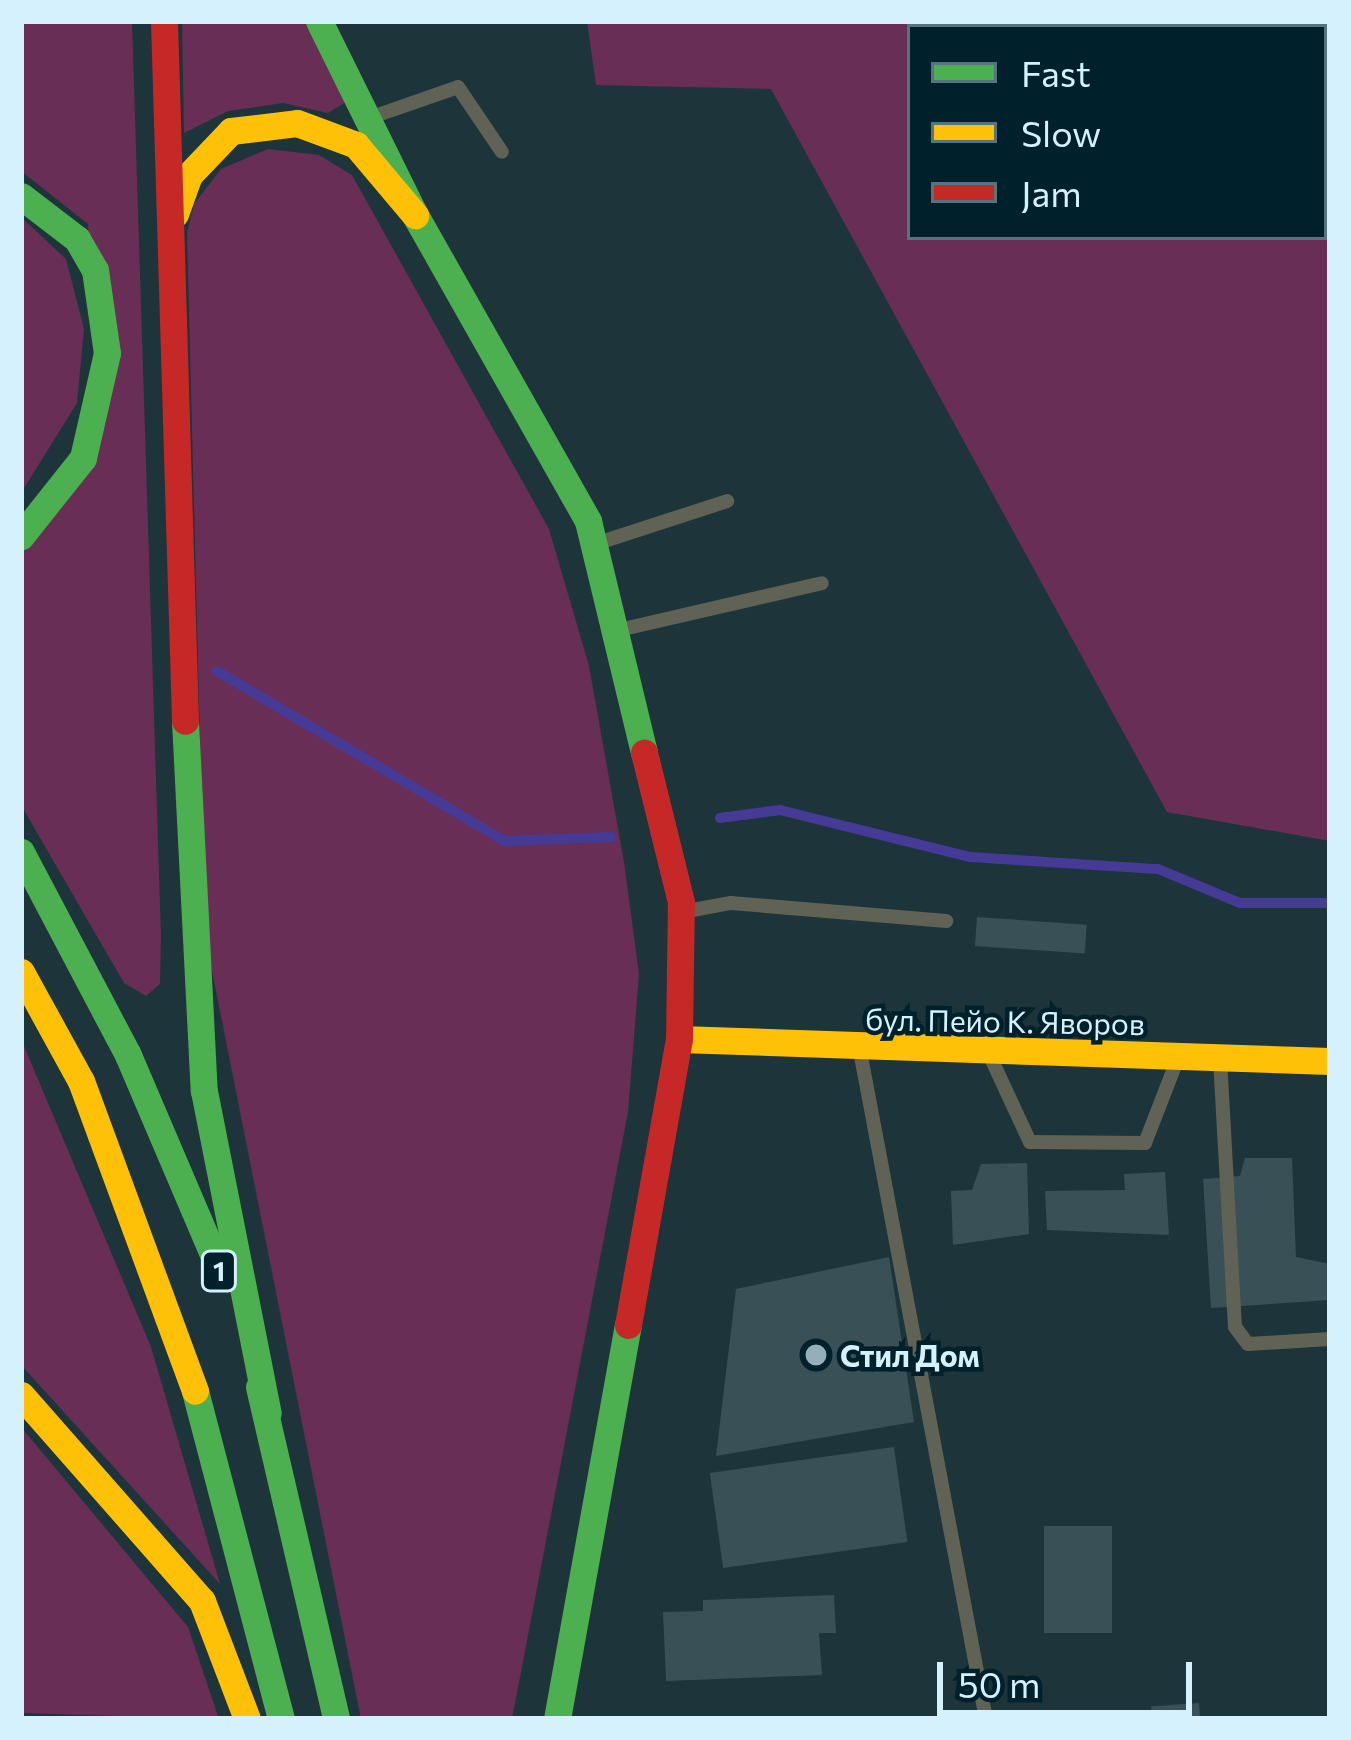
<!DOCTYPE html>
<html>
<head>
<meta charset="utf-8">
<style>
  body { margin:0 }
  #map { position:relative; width:1351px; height:1740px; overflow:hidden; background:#1d343b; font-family:Commissioner,sans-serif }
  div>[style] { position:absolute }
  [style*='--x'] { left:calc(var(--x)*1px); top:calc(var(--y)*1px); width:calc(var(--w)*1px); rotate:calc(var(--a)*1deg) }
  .green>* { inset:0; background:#682e56 }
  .stream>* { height:10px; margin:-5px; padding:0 5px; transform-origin:5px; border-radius:5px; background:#453b96 }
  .building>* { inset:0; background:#385056; transform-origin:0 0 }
  .lane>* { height:14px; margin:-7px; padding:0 7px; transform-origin:7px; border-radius:7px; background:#5f6254 }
  .fast>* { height:27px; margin:-13.5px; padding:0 13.5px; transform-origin:13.5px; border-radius:13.5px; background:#4caf50 }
  .slow>* { height:27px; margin:-13.5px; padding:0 13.5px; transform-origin:13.5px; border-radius:13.5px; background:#ffc107 }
  .jam>* { height:27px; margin:-13.5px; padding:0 13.5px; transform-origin:13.5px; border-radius:13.5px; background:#c62828 }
  .dots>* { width:33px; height:33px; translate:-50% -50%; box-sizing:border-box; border:6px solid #00202b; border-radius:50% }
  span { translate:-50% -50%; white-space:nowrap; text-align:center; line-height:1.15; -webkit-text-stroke:9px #00202b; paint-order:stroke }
  .shield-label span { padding:3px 9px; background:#00202b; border:3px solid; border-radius:9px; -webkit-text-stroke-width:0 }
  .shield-label { font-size:27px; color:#d4f1fd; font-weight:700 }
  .street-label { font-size:30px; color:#d4f1fd }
  .poi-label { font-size:30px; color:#d4f1fd; font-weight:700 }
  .left { translate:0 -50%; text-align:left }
  .frame { position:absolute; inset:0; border:24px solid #d4f1fd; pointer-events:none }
  .legend { position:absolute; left:907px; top:24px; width:420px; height:216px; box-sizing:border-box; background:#00202b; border:3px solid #55747f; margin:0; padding:15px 21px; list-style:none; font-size:36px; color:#d4f1fd }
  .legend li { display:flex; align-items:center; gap:24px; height:60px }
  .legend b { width:60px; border:3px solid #55747f }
  .scale { position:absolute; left:937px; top:1662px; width:255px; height:54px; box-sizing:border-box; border:6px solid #d4f1fd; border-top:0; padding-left:15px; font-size:36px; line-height:42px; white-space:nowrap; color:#d4f1fd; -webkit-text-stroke:9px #00202b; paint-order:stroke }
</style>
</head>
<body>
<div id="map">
  <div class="green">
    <i style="clip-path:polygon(21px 21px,132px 21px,161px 937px,160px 984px,146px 996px,124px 983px,21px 805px,21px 543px,98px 448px,88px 224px,21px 171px)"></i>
    <i style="clip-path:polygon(182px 21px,307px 21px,346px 102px,328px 113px,283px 103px,228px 111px,184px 133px)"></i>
    <i style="clip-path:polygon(evenodd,587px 21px,1330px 21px,1330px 841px,1167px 812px,771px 89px,596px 85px,587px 21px,1324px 27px,1324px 237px,910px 237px,910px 27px,1324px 27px)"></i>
    <i style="clip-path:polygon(268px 149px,319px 155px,352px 175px,549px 529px,589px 666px,624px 862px,639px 974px,628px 1112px,512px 1719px,361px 1719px,205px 936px,187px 233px,194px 204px,221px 169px)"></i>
    <i style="clip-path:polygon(21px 217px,66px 259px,84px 329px,77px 403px,21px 493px)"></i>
    <i style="clip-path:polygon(21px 1039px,151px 1347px,220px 1584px,21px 1365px)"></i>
    <i style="clip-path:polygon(21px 1427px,188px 1627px,219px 1719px,21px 1713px)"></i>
  </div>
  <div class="stream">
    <i style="--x:217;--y:671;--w:334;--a:30.6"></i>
    <i style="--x:504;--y:841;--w:107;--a:-2.1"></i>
    <i style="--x:720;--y:818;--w:61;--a:-7.6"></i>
    <i style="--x:780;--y:810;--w:196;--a:13.9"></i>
    <i style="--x:970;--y:857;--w:188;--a:3.7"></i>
    <i style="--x:1158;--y:869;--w:89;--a:22.5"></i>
    <i style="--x:1240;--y:903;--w:90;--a:0"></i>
  </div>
  <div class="building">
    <i style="left:977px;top:917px;width:110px;height:29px;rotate:4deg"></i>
    <i style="clip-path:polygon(1245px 1158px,1292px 1158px,1296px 1257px,1330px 1264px,1330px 1300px,1211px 1308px,1203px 1179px,1240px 1176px)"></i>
    <i style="clip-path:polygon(1027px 1163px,1029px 1234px,953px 1245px,951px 1191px,972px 1190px,981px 1164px)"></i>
    <i style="clip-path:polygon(1165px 1172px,1169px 1235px,1047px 1230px,1045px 1191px,1125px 1190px,1124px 1174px)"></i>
    <i style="clip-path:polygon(889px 1257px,914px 1422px,716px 1456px,736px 1289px)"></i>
    <i style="left:894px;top:1447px;width:96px;height:186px;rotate:82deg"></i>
    <i style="left:1044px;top:1526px;width:68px;height:107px"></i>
    <i style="clip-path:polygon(834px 1595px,836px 1633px,819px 1633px,822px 1675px,666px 1681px,663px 1612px,703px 1611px,703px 1600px)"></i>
    <i style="left:1199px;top:1703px;width:16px;height:48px;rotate:86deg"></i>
    <i style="clip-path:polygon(1121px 1714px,1121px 1719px,1044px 1719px,1044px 1715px)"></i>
  </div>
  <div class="lane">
    <i style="--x:372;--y:117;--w:91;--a:-19.2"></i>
    <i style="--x:458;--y:87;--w:78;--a:55.9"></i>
    <i style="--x:595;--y:544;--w:139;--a:-18"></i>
    <i style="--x:619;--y:630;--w:208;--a:-13"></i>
    <i style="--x:682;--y:912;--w:50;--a:-10.4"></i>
    <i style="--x:731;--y:903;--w:216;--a:4.8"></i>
    <i style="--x:860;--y:1051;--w:680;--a:79.32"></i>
    <i style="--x:990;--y:1056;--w:95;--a:65.1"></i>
    <i style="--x:1030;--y:1142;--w:115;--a:0.5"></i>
    <i style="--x:1145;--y:1143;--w:91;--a:-68.8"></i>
    <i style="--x:1220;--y:1059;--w:268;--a:86.8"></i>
    <i style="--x:1235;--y:1327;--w:21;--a:53"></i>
    <i style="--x:1248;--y:1344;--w:82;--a:-3.5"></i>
  </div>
  <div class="fast">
    <i style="--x:319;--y:21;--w:216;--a:63.7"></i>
    <i style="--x:415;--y:215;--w:352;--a:60.5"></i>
    <i style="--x:588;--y:521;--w:238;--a:76.4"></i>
    <i style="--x:21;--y:196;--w:71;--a:37.5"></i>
    <i style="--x:77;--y:239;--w:36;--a:60"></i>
    <i style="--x:95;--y:270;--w:84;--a:81.8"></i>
    <i style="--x:107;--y:353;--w:108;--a:102.9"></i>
    <i style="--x:83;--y:458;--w:100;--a:128.5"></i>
    <i style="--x:185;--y:721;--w:370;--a:87.1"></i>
    <i style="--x:204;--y:1091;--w:328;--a:78.8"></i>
    <i style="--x:21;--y:852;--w:229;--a:62.2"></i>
    <i style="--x:128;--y:1055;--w:235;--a:66.9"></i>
    <i style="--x:259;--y:1387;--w:341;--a:76.9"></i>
    <i style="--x:195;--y:1391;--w:339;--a:75.3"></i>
    <i style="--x:557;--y:1719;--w:400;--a:-79.8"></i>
  </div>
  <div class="slow">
    <i style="--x:175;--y:214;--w:41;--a:-70.3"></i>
    <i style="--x:189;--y:175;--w:61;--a:-46.3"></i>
    <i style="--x:231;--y:131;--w:66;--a:-6.9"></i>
    <i style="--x:297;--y:123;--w:63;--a:20.4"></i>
    <i style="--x:356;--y:145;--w:92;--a:49.9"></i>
    <i style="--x:21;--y:972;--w:124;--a:61.2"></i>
    <i style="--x:81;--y:1081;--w:330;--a:69.8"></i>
    <i style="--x:679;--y:1039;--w:651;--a:1.94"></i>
    <i style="--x:21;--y:1395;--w:274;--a:48.7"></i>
    <i style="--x:202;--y:1601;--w:126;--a:69.1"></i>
  </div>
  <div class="jam">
    <i style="--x:164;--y:21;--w:700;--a:88.28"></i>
    <i style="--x:628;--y:1325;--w:291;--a:-79.9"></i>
    <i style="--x:679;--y:1039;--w:137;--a:-89.2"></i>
    <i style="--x:681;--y:902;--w:154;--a:-103.9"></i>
  </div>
  <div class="dots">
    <i style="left:816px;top:1355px;background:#94afb9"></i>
  </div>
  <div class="shield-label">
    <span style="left:219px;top:1271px">1</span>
  </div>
  <div class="street-label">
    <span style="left:1005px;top:1021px;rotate:1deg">бул. Пейо К. Яворов</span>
  </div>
  <div class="poi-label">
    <span class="left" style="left:840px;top:1355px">Стил Дом</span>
  </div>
  <div class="frame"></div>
  <ul class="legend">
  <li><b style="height:15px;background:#4caf50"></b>Fast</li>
  <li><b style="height:15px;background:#ffc107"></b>Slow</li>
  <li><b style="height:15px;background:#c62828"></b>Jam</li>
  </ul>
  <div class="scale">50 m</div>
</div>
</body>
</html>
